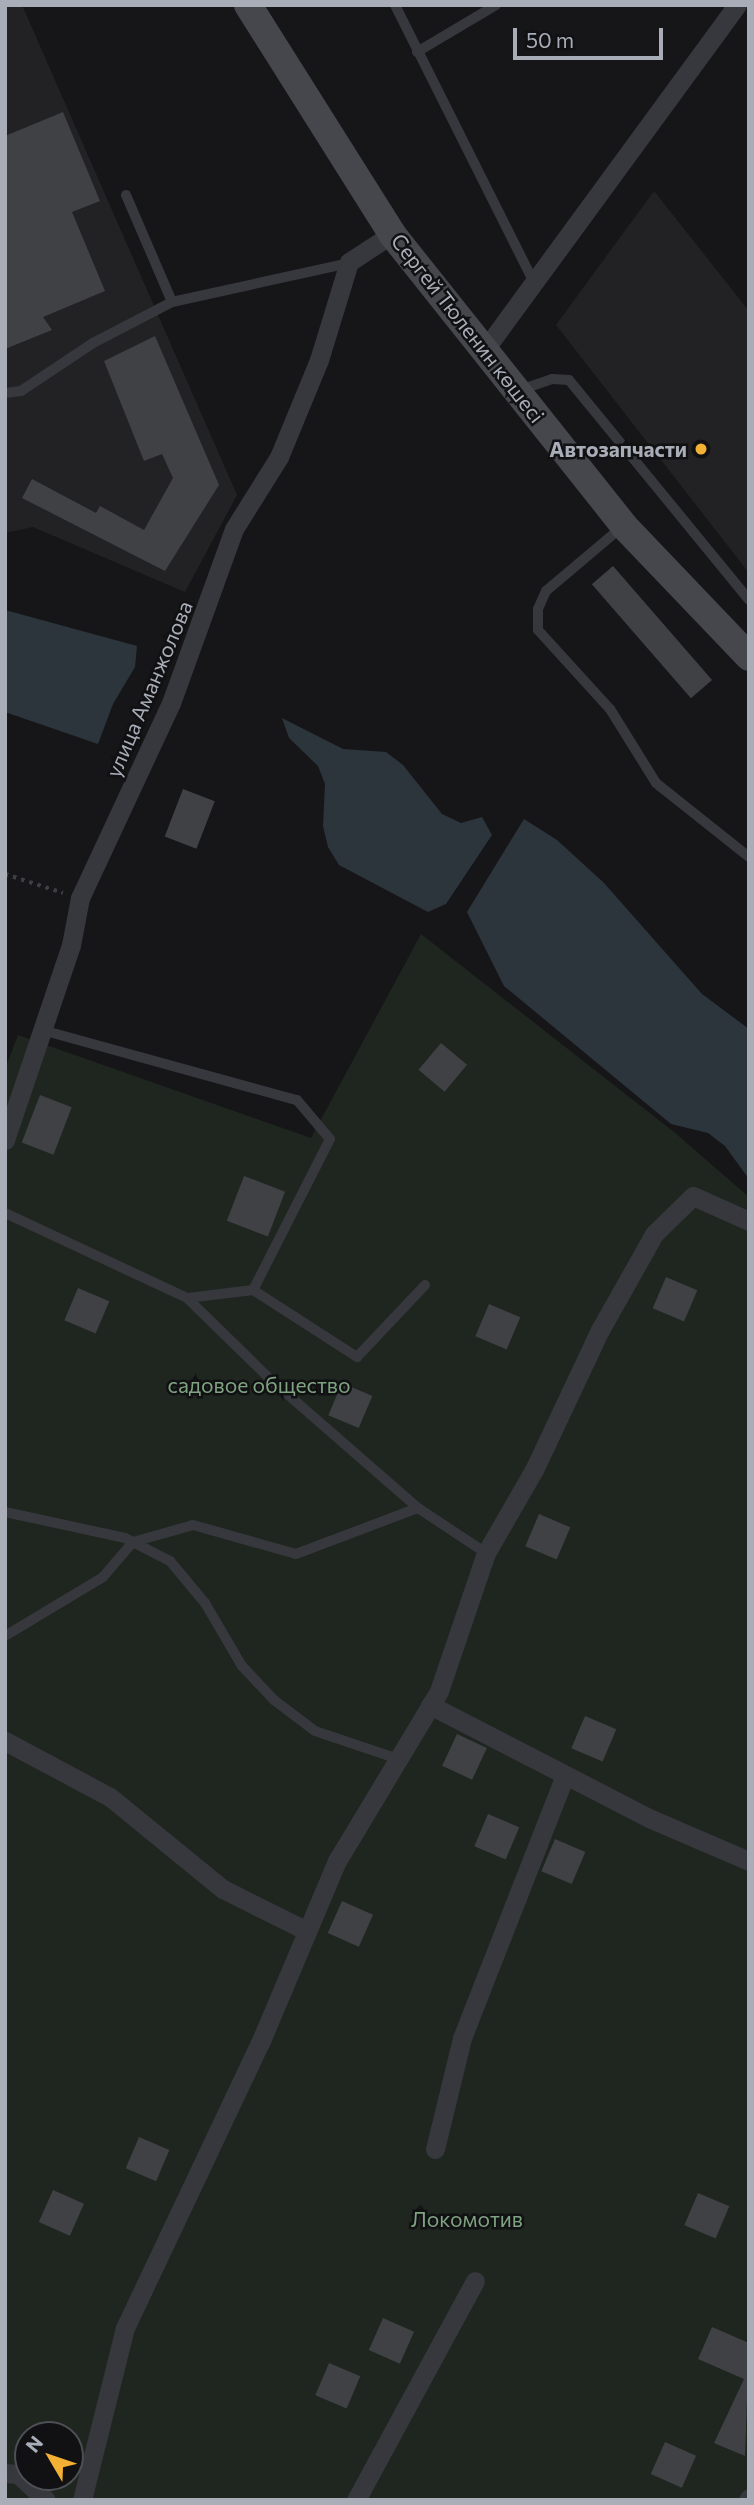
<!DOCTYPE html>
<html>
<head>
<meta charset="utf-8">
<style>
  body { margin:0 }
  #map { position:relative; width:754px; height:2505px; overflow:hidden; background:#161618; font-family:Commissioner,sans-serif }
  div>[style] { position:absolute }
  [style*='--x'] { left:calc(var(--x)*1px); top:calc(var(--y)*1px); width:calc(var(--w)*1px); rotate:calc(var(--a)*1deg) }
  .built>* { inset:0; background:#222225 }
  .green>* { inset:0; background:#1e261f }
  .water>* { inset:0; background:#2c353c }
  .building>* { inset:0; background:#404145; transform-origin:0 0 }
  .path>* { height:3.5px; margin-top:-1.75px; transform-origin:0; background:repeating-linear-gradient(90deg,#3d3f44 0 3.5px,transparent 0 8.5px) }
  .service>* { height:10px; margin:-5px; padding:0 5px; transform-origin:5px; border-radius:5px; background:#37383d }
  .minor>* { height:19px; margin:-9.5px; padding:0 9.5px; transform-origin:9.5px; border-radius:9.5px; background:#37383d }
  .secondary>* { height:28px; margin:-14px; padding:0 14px; transform-origin:14px; border-radius:14px; background:#45474d }
  .dots>* { width:19px; height:19px; translate:-50% -50%; box-sizing:border-box; border:4px solid #111113; border-radius:50% }
  span { translate:-50% -50%; white-space:nowrap; text-align:center; line-height:1.15; -webkit-text-stroke:5px #111113; paint-order:stroke }
  .street-label { font-size:21px; color:#a8adb8 }
  .poi-label { font-size:21px; color:#a8adb8; font-weight:700 }
  .right { translate:-100% -50%; text-align:right }
  .park-label { font-size:21px; color:#7fa381 }
  .frame { position:absolute; inset:0; border:7px solid #a8adb8; pointer-events:none }
  .north { position:absolute; left:14px; top:2421px; width:70px; height:70px; box-sizing:border-box; background:#111113; border:2px solid #4d4f55; border-radius:50%; rotate:309deg; font-size:19px; font-weight:700; line-height:28px; text-align:center; color:#a8adb8 }
  .north::after { content:''; display:block; margin:auto; width:24px; height:32px; background:#f2b134; clip-path:polygon(50% 0,100% 100%,50% 72%,0 100%) }
  .scale { position:absolute; left:513px; top:28px; width:150px; height:32px; box-sizing:border-box; border:4px solid #a8adb8; border-top:0; padding-left:9px; font-size:21px; line-height:24px; white-space:nowrap; color:#a8adb8; -webkit-text-stroke:5px #111113; paint-order:stroke }
</style>
</head>
<body>
<div id="map">
  <div class="built">
    <i style="clip-path:polygon(5px 5px,22px 5px,237px 495px,185px 592px,33px 527px,5px 533px)"></i>
    <i style="clip-path:polygon(654px 191px,749px 311px,749px 573px,556px 325px)"></i>
  </div>
  <div class="green">
    <i style="clip-path:polygon(evenodd,421px 934px,674px 1132px,749px 1197px,749px 2500px,5px 2500px,5px 1069px,18px 1035px,311px 1138px,421px 934px,28px 2435px,70px 2435px,70px 2477px,28px 2477px,28px 2435px)"></i>
  </div>
  <div class="water">
    <i style="clip-path:polygon(5px 610px,137px 646px,135px 667px,113px 704px,98px 744px,5px 712px)"></i>
    <i style="clip-path:polygon(282px 718px,343px 749px,386px 752px,403px 765px,442px 814px,461px 823px,482px 817px,492px 835px,446px 904px,428px 912px,339px 865px,328px 847px,323px 826px,325px 784px,318px 766px,289px 738px)"></i>
    <i style="clip-path:polygon(524px 819px,557px 840px,604px 883px,702px 994px,749px 1029px,749px 1179px,725px 1146px,708px 1133px,671px 1124px,504px 986px,467px 912px)"></i>
  </div>
  <div class="building">
    <i style="clip-path:polygon(63px 112px,100px 201px,72px 212px,105px 291px,43px 317px,52px 330px,5px 349px,5px 136px)"></i>
    <i style="clip-path:polygon(155px 336px,219px 485px,165px 571px,22px 498px,32px 479px,96px 513px,100px 506px,144px 530px,173px 478px,162px 454px,144px 461px,104px 361px)"></i>
    <i style="left:613px;top:566px;width:151px;height:28px;rotate:49deg"></i>
    <i style="left:183px;top:789px;width:34px;height:51px;rotate:21deg"></i>
    <i style="left:441px;top:1043px;width:34px;height:35px;rotate:40deg"></i>
    <i style="left:40px;top:1095px;width:34px;height:51px;rotate:21deg"></i>
    <i style="left:244px;top:1176px;width:44px;height:48px;rotate:21deg"></i>
    <i style="left:666px;top:1277px;width:34px;height:34px;rotate:23deg"></i>
    <i style="left:78px;top:1288px;width:34px;height:35px;rotate:23deg"></i>
    <i style="left:489px;top:1304px;width:34px;height:35px;rotate:23deg"></i>
    <i style="left:342px;top:1383px;width:33px;height:35px;rotate:23deg"></i>
    <i style="left:539px;top:1514px;width:34px;height:35px;rotate:23deg"></i>
    <i style="left:585px;top:1716px;width:34px;height:35px;rotate:23deg"></i>
    <i style="left:457px;top:1734px;width:33px;height:35px;rotate:25deg"></i>
    <i style="left:488px;top:1814px;width:34px;height:35px;rotate:23deg"></i>
    <i style="left:555px;top:1839px;width:33px;height:35px;rotate:23deg"></i>
    <i style="left:342px;top:1901px;width:34px;height:35px;rotate:24deg"></i>
    <i style="left:139px;top:2137px;width:33px;height:34px;rotate:23deg"></i>
    <i style="left:53px;top:2190px;width:34px;height:35px;rotate:24deg"></i>
    <i style="left:698px;top:2193px;width:34px;height:35px;rotate:23deg"></i>
    <i style="left:383px;top:2318px;width:34px;height:35px;rotate:24deg"></i>
    <i style="clip-path:polygon(712px 2327px,749px 2343px,745px 2456px,714px 2443px,744px 2379px,698px 2359px)"></i>
    <i style="left:329px;top:2363px;width:34px;height:35px;rotate:23deg"></i>
    <i style="left:665px;top:2442px;width:34px;height:35px;rotate:24deg"></i>
  </div>
  <div class="path">
    <i style="--x:5;--y:874;--w:61;--a:18.1"></i>
  </div>
  <div class="service">
    <i style="--x:395;--y:5;--w:311;--a:63.4"></i>
    <i style="--x:417;--y:52;--w:92;--a:-30.7"></i>
    <i style="--x:126;--y:195;--w:116;--a:66.7"></i>
    <i style="--x:172;--y:302;--w:181;--a:-12.4"></i>
    <i style="--x:520;--y:390;--w:34;--a:-19"></i>
    <i style="--x:552;--y:379;--w:17;--a:3"></i>
    <i style="--x:569;--y:380;--w:284;--a:50.7"></i>
    <i style="--x:5;--y:393;--w:16;--a:-7"></i>
    <i style="--x:21;--y:391;--w:87;--a:-33.7"></i>
    <i style="--x:93;--y:343;--w:89;--a:-27.4"></i>
    <i style="--x:623;--y:526;--w:101;--a:139.8"></i>
    <i style="--x:546;--y:591;--w:20;--a:114"></i>
    <i style="--x:538;--y:609;--w:21;--a:90"></i>
    <i style="--x:538;--y:630;--w:107;--a:47.7"></i>
    <i style="--x:610;--y:709;--w:87;--a:58.1"></i>
    <i style="--x:656;--y:783;--w:119;--a:38.5"></i>
    <i style="--x:42;--y:1030;--w:264;--a:15.4"></i>
    <i style="--x:297;--y:1100;--w:51;--a:49.8"></i>
    <i style="--x:330;--y:1139;--w:169;--a:117"></i>
    <i style="--x:253;--y:1290;--w:66;--a:173.1"></i>
    <i style="--x:5;--y:1213;--w:201;--a:25"></i>
    <i style="--x:187;--y:1298;--w:116;--a:44.3"></i>
    <i style="--x:270;--y:1379;--w:196;--a:41.1"></i>
    <i style="--x:253;--y:1290;--w:124;--a:32.8"></i>
    <i style="--x:357;--y:1357;--w:99;--a:-46.6"></i>
    <i style="--x:5;--y:1512;--w:123;--a:12.2"></i>
    <i style="--x:125;--y:1538;--w:51;--a:27.1"></i>
    <i style="--x:170;--y:1561;--w:55;--a:50.2"></i>
    <i style="--x:205;--y:1603;--w:73;--a:59.6"></i>
    <i style="--x:242;--y:1666;--w:47;--a:46.7"></i>
    <i style="--x:274;--y:1700;--w:51;--a:37.1"></i>
    <i style="--x:315;--y:1731;--w:88;--a:18.6"></i>
    <i style="--x:5;--y:1636;--w:114;--a:-31"></i>
    <i style="--x:103;--y:1577;--w:46;--a:-49.4"></i>
    <i style="--x:133;--y:1542;--w:62;--a:-15.8"></i>
    <i style="--x:193;--y:1525;--w:107;--a:15.7"></i>
    <i style="--x:296;--y:1554;--w:130;--a:-20.7"></i>
    <i style="--x:418;--y:1508;--w:82;--a:33.5"></i>
  </div>
  <div class="minor">
    <i style="--x:483;--y:352;--w:430;--a:-53.8"></i>
    <i style="--x:5;--y:1140;--w:206;--a:-71.3"></i>
    <i style="--x:71;--y:945;--w:48;--a:-79.2"></i>
    <i style="--x:80;--y:898;--w:215;--a:-65"></i>
    <i style="--x:171;--y:703;--w:185;--a:-70.1"></i>
    <i style="--x:234;--y:529;--w:85;--a:-58"></i>
    <i style="--x:279;--y:457;--w:105;--a:-67.6"></i>
    <i style="--x:319;--y:360;--w:102;--a:-73"></i>
    <i style="--x:349;--y:262;--w:51;--a:-33.1"></i>
    <i style="--x:430;--y:1705;--w:246;--a:27.3"></i>
    <i style="--x:649;--y:1818;--w:109;--a:23.3"></i>
    <i style="--x:5;--y:1741;--w:119;--a:28.1"></i>
    <i style="--x:110;--y:1797;--w:146;--a:39.2"></i>
    <i style="--x:223;--y:1889;--w:94;--a:26.6"></i>
    <i style="--x:435;--y:2149;--w:114;--a:-76.3"></i>
    <i style="--x:462;--y:2038;--w:282;--a:-68.6"></i>
    <i style="--x:5;--y:2473;--w:13;--a:4"></i>
    <i style="--x:18;--y:2474;--w:38;--a:43"></i>
    <i style="--x:82;--y:2500;--w:177;--a:-76"></i>
    <i style="--x:125;--y:2328;--w:315;--a:-64.7"></i>
    <i style="--x:260;--y:2043;--w:198;--a:-67.1"></i>
    <i style="--x:337;--y:1861;--w:198;--a:-59"></i>
    <i style="--x:439;--y:1691;--w:146;--a:-71.2"></i>
    <i style="--x:486;--y:1553;--w:96;--a:-60"></i>
    <i style="--x:534;--y:1470;--w:155;--a:-64.8"></i>
    <i style="--x:600;--y:1330;--w:110;--a:-60.6"></i>
    <i style="--x:654;--y:1234;--w:54;--a:-44.3"></i>
    <i style="--x:693;--y:1196;--w:61;--a:24.1"></i>
    <i style="--x:356;--y:2500;--w:249;--a:-61.5"></i>
    <i style="--x:748;--y:2500;--w:2;--a:-63"></i>
  </div>
  <div class="secondary">
    <i style="--x:248;--y:5;--w:271;--a:57.8"></i>
    <i style="--x:392;--y:234;--w:373;--a:51.5"></i>
    <i style="--x:624;--y:526;--w:181;--a:46.3"></i>
  </div>
  <div class="dots">
    <i style="left:701px;top:449px;background:#f2b134"></i>
  </div>
  <div class="street-label">
    <span style="left:468px;top:328px;rotate:52deg">Сергей Тюленин көшесі</span>
    <span style="left:149px;top:689px;rotate:-67deg">улица Аманжолова</span>
  </div>
  <div class="poi-label">
    <span class="right" style="left:687px;top:449px">Автозапчасти</span>
  </div>
  <div class="park-label">
    <span style="left:259px;top:1385px">садовое общество</span>
    <span style="left:467px;top:2219px">Локомотив</span>
  </div>
  <div class="frame"></div>
  <div class="north">N</div>
  <div class="scale">50 m</div>
</div>
</body>
</html>
